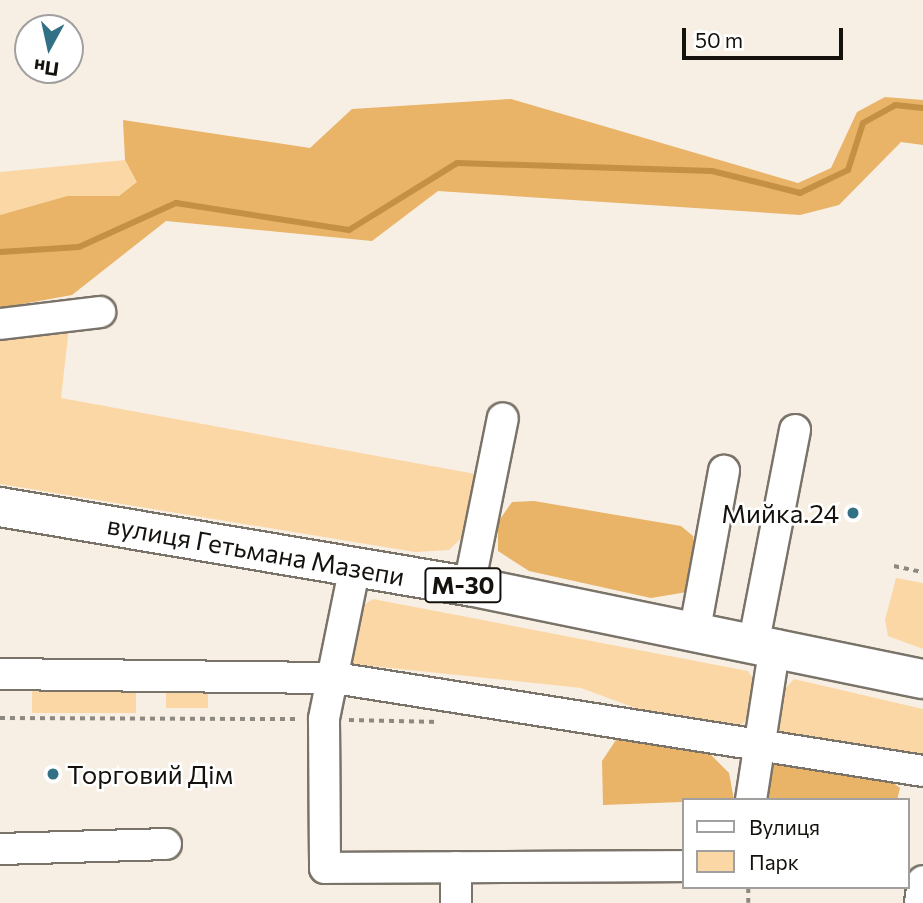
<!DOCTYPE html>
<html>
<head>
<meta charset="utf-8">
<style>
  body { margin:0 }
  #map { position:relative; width:923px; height:903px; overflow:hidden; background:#f7efe4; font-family:Commissioner,sans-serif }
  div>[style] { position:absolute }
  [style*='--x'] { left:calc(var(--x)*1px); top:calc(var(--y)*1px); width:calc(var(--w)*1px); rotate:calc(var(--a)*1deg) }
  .green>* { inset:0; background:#fcd7a6; transform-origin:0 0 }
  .forest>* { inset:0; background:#e9b368 }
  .stream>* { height:6px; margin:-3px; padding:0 3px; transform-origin:3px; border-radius:3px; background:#c49043 }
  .path>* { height:3.5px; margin-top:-1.75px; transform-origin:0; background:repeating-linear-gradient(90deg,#8d8880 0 5px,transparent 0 10px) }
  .roads { filter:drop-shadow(2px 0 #7a7369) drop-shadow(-2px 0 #7a7369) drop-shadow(0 2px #7a7369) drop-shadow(0 -2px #7a7369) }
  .minor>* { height:30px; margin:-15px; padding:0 15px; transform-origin:15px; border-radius:15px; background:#fff }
  .highway>* { height:38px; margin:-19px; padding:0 19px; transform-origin:19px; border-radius:19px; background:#fff }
  .dots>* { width:19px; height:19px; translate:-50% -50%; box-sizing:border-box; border:4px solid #fff; border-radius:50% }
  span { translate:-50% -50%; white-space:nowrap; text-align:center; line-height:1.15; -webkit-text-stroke:5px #fff; paint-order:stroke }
  .shield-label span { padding:2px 5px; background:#fff; border:2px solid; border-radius:5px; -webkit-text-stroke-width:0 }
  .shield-label { font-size:24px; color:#15120e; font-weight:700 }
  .poi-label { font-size:26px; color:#15120e }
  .right { translate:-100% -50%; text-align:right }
  .left { translate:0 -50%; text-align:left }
  .street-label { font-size:26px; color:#15120e }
  .legend { position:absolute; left:682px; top:798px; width:228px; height:91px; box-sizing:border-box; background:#fff; border:2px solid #a1a09f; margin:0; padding:9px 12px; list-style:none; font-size:21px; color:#15120e }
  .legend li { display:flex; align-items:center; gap:14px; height:35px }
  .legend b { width:35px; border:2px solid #a1a09f }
  .north { position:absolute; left:14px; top:14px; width:70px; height:70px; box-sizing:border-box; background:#fff; border:2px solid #a1a09f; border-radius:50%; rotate:188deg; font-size:19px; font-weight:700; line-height:28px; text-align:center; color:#15120e }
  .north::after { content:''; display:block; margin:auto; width:24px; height:32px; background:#327086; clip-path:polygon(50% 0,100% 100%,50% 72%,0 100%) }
  .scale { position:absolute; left:682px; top:28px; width:161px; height:32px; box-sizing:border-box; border:4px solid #15120e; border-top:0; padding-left:9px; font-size:21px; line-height:24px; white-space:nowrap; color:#15120e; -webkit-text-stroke:5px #fff; paint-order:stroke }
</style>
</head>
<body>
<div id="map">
  <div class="green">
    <i style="clip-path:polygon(125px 160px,138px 182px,119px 196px,67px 196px,0 215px,0 172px)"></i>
    <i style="clip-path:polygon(70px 319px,61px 398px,481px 475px,474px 526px,449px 550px,415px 552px,0 484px,0 329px)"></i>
    <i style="clip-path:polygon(896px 578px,923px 583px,923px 649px,888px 636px,885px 620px)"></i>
    <i style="clip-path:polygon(373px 599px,748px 671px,761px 691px,753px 714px,732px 733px,657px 716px,581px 688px,352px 664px,357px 609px)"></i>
    <i style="clip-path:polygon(794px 679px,923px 709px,923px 764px,779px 735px,775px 726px,781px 693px)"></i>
    <i style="left:32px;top:683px;width:104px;height:30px"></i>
    <i style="left:166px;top:685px;width:42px;height:23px"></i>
  </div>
  <div class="forest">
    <i style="clip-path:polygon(885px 97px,923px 100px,923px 145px,901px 142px,839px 205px,800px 215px,438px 191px,372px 241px,166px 221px,72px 295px,0 308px,0 215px,67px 196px,119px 196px,137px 182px,125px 160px,123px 120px,310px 148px,352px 109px,511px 99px,798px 183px,831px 168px,857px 112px)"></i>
    <i style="clip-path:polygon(534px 501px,681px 526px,693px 536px,699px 572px,687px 592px,651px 598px,529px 571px,498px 551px,498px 522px,512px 502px)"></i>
    <i style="clip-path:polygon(627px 738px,708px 752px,729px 773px,734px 800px,603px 805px,602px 761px,616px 740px)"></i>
    <i style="clip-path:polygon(781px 758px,887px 778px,900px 788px,897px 800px,765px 800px,767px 766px)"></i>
  </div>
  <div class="stream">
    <i style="--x:0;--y:252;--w:79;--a:-3.6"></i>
    <i style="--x:79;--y:247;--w:107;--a:-24.4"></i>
    <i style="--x:176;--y:203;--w:175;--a:8.9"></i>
    <i style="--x:349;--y:230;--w:127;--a:-31.8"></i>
    <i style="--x:457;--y:163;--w:255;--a:1.8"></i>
    <i style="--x:712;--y:171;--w:91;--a:14"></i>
    <i style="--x:800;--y:193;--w:53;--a:-25.6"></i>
    <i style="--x:848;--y:170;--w:49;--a:-72.3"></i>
    <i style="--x:863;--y:123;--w:37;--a:-29"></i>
    <i style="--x:895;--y:105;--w:28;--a:6"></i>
  </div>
  <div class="path">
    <i style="--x:894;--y:566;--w:30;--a:12"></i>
    <i style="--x:0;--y:718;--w:299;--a:0.2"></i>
    <i style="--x:349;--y:720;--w:90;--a:1.3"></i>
    <i style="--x:748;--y:903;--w:16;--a:-90"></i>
  </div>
  <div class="roads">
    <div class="minor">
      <i style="--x:0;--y:324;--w:101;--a:-6.8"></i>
      <i style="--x:355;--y:566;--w:156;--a:101.5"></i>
      <i style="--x:324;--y:719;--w:149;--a:89.6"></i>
      <i style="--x:325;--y:868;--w:358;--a:-0.3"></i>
      <i style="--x:469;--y:586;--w:171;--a:-78.6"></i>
      <i style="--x:695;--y:629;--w:161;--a:-79.6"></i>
      <i style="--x:754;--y:641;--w:215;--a:-79"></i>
      <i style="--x:0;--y:674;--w:335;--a:0.7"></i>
      <i style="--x:335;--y:678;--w:595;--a:8.99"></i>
      <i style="--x:751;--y:800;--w:157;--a:-81.2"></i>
      <i style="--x:0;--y:849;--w:166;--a:-1.7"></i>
      <i style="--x:456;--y:903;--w:36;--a:-90"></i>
      <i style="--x:920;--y:903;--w:22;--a:-82"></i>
    </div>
    <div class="highway">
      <i style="--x:0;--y:507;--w:476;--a:9.6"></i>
      <i style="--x:469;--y:586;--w:463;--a:11.6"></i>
    </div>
  </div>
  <div class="dots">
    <i style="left:853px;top:513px;background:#327086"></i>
    <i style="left:53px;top:774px;background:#327086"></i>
  </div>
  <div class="shield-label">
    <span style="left:463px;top:585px">М-30</span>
  </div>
  <div class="poi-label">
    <span class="right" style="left:839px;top:513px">Мийка.24</span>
    <span class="left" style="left:67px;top:774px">Торговий Дім</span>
  </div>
  <div class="street-label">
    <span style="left:256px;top:550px;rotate:10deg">вулиця Гетьмана Мазепи</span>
  </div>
  <ul class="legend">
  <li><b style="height:9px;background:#fff"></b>Вулиця</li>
  <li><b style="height:19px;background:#fcd7a6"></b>Парк</li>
  </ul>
  <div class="north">Пн</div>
  <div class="scale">50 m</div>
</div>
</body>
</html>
